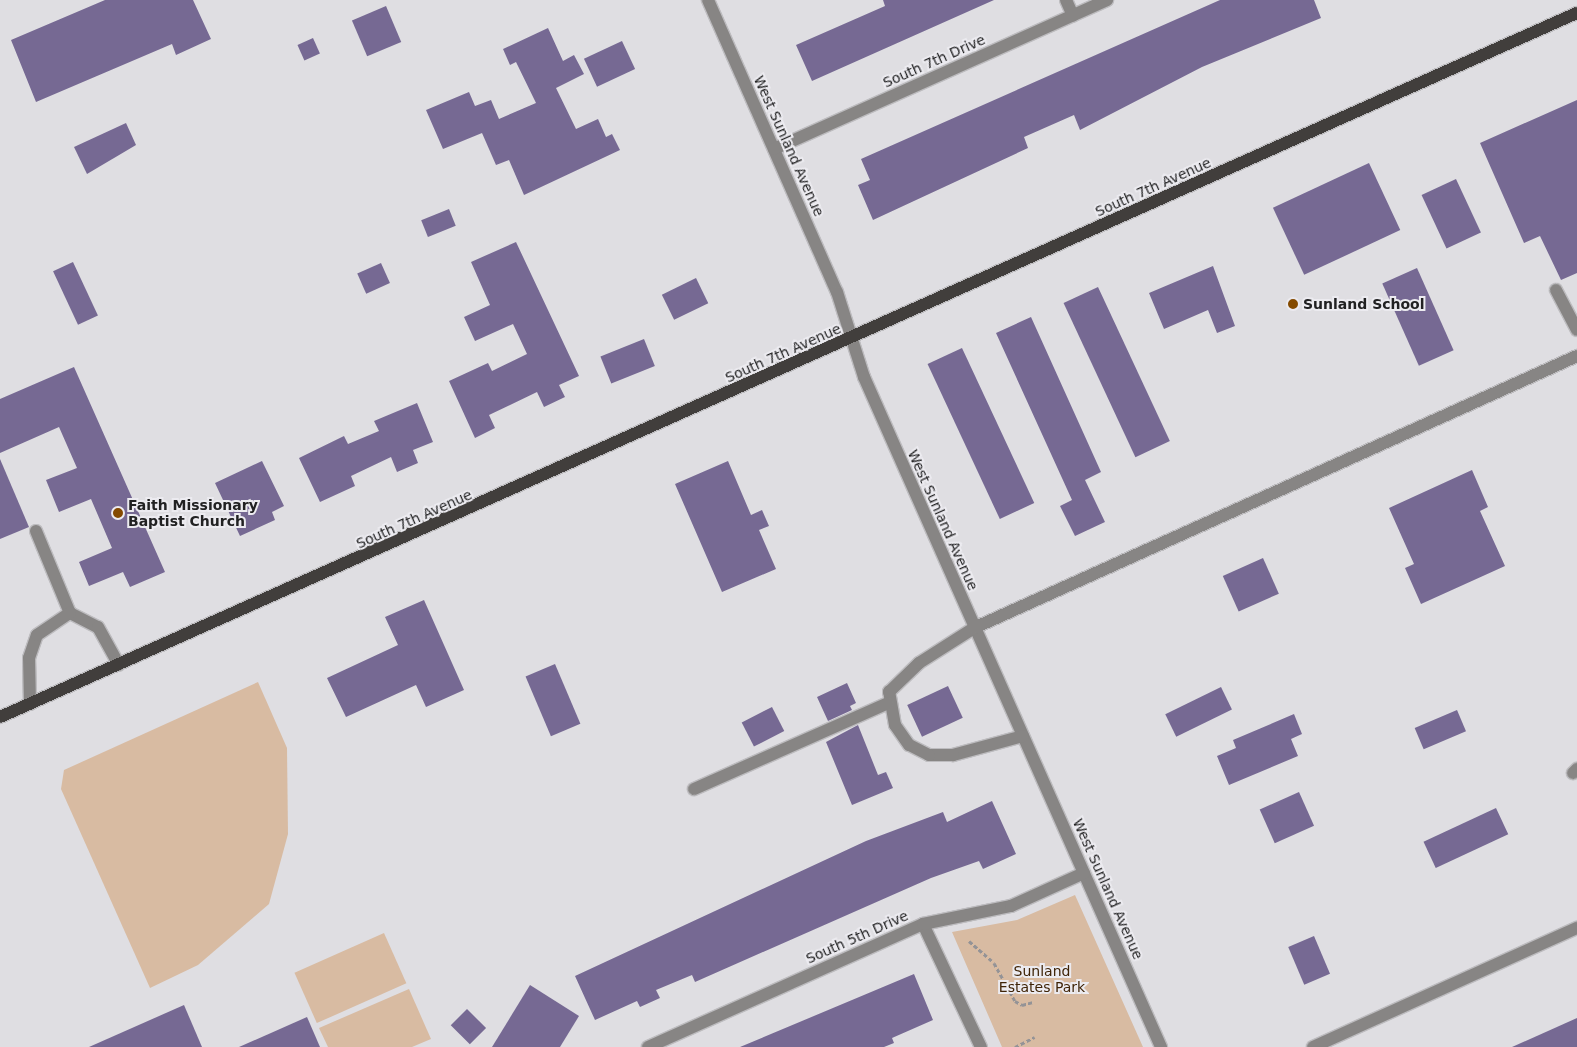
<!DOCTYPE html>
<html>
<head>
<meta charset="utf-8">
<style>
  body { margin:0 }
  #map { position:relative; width:1577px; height:1047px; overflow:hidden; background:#dfdee2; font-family:"DejaVu Sans",sans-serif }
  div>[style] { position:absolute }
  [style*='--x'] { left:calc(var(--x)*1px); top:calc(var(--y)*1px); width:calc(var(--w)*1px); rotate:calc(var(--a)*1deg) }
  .green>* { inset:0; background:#d8bba2; transform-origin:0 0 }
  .building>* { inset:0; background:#766993; transform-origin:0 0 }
  .path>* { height:3px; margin-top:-1.5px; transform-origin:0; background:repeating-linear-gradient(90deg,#949396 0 4px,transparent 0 6.5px) }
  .roads { filter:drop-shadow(1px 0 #bdbcbf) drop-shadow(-1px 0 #bdbcbf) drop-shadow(0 1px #bdbcbf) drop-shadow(0 -1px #bdbcbf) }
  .minor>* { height:12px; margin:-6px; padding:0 6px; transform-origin:6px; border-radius:6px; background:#878584 }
  .major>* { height:12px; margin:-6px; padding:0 6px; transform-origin:6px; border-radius:6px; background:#413e3c }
  .dots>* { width:14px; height:14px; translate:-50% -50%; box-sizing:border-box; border:2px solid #ecebf0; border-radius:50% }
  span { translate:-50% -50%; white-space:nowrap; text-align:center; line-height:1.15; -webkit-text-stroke:4px #ecebf0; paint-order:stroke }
  .street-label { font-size:14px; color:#212122 }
  .poi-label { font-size:14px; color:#212122; font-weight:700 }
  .left { translate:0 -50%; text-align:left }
  .park-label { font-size:14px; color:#3f2407 }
</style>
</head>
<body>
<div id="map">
  <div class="green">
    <i style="clip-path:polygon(258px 682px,287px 748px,288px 834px,269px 904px,198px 965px,150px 988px,61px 789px,64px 770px)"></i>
    <i style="clip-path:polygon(1075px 895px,1143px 1047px,1002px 1047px,952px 932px,1017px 920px)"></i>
    <i style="left:384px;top:933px;width:55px;height:98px;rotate:66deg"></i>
    <i style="clip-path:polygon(409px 989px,431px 1039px,412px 1047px,328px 1047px,319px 1028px)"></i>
  </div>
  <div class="building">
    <i style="clip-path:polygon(105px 0,193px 0,211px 39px,176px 55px,172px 44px,36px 102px,11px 40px)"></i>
    <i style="clip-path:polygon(883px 0,994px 0,812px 81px,796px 45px,885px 6px)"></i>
    <i style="clip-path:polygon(1220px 0,1314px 0,1321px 18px,1202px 67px,1080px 130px,1074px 115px,1024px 137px,1028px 148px,873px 220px,858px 185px,870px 180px,861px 159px)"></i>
    <i style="left:386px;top:6px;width:39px;height:37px;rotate:67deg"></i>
    <i style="clip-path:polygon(548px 28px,563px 61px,574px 55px,584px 74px,556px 88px,576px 129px,598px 119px,606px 137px,612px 134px,620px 150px,524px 195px,509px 160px,496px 165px,482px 133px,443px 149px,426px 110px,469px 92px,475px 106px,491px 100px,499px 119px,536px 103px,516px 62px,510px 65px,503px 49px)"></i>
    <i style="left:313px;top:38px;width:17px;height:17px;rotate:66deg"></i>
    <i style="left:622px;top:41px;width:31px;height:42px;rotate:65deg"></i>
    <i style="clip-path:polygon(1577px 100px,1577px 273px,1561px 280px,1540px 236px,1524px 243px,1480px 143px)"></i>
    <i style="clip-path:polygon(126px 123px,136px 145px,87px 174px,74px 147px)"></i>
    <i style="left:1369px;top:163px;width:74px;height:106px;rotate:65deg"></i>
    <i style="left:1456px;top:179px;width:59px;height:38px;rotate:65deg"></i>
    <i style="left:449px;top:209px;width:18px;height:30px;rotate:68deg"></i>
    <i style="clip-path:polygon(516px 242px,579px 376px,559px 385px,565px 397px,544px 407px,537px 392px,489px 415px,495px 428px,475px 438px,449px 381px,488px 363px,492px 371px,527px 354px,513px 324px,475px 341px,464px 317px,490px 305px,471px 262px)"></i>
    <i style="left:73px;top:262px;width:59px;height:22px;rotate:65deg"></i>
    <i style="left:381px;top:263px;width:22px;height:26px;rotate:66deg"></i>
    <i style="clip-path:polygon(1213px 266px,1235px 326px,1217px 333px,1208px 310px,1164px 329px,1149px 293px)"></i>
    <i style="left:1417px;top:268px;width:90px;height:38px;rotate:66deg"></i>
    <i style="left:696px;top:278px;width:28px;height:38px;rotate:64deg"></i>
    <i style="left:1098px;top:287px;width:170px;height:38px;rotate:65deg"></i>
    <i style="clip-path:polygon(1031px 317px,1101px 472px,1085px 480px,1105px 522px,1075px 536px,1060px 506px,1072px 500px,996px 333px)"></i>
    <i style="left:644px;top:339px;width:29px;height:47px;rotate:68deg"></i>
    <i style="left:962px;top:348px;width:171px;height:38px;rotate:65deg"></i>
    <i style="clip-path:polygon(74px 367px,165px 572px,130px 587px,123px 572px,89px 586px,79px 562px,112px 548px,91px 499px,59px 512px,46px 480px,77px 468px,59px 427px,0 453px,0 399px)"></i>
    <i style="clip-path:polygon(417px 403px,433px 442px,413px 450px,418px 463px,397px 472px,391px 457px,351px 476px,355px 486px,320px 502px,299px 458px,344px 436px,348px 444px,379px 431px,374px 421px)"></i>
    <i style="clip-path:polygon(0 459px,29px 527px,0 539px)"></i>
    <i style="clip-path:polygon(262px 461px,284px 506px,272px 512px,275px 520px,240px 536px,215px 483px)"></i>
    <i style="clip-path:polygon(728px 461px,751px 515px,762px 510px,769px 526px,759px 530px,776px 569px,722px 592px,675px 484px)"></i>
    <i style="clip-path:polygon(1472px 470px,1488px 507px,1480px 511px,1505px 566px,1421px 604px,1405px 568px,1414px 564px,1389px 508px)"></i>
    <i style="left:1263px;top:558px;width:39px;height:44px;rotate:66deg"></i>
    <i style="clip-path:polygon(424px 600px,464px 690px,426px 707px,416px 685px,346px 717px,327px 678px,398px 645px,385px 617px)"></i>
    <i style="left:555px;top:664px;width:65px;height:32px;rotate:67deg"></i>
    <i style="clip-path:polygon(847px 683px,856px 703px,850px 706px,852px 710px,828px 721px,817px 697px)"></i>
    <i style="left:948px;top:686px;width:35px;height:45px;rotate:65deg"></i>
    <i style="left:1221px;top:687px;width:25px;height:62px;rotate:64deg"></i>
    <i style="left:772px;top:707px;width:27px;height:34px;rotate:63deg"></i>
    <i style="left:1457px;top:710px;width:23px;height:46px;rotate:67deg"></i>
    <i style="clip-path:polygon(1294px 714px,1302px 734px,1291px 739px,1298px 756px,1229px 785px,1217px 756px,1236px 748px,1233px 740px)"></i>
    <i style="clip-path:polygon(858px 725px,878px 775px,886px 772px,893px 788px,852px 805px,826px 742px)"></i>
    <i style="left:1299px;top:792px;width:37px;height:43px;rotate:66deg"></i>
    <i style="clip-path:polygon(992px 801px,1016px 854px,983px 869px,979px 861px,931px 878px,695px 982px,692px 975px,656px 990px,660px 998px,640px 1007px,637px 1001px,595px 1020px,575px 976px,866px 841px,943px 812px,947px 822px)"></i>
    <i style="left:1496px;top:808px;width:29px;height:80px;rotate:65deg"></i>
    <i style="left:1314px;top:936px;width:41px;height:28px;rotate:67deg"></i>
    <i style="clip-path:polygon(914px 974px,933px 1020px,892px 1038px,894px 1043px,884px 1047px,740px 1047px)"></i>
    <i style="clip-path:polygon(530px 985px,579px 1016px,560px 1047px,492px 1047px)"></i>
    <i style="clip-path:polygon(184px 1005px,202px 1047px,89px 1047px)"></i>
    <i style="left:467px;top:1009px;width:27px;height:23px;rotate:45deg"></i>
    <i style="clip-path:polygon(307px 1017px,320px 1047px,239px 1047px)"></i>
    <i style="clip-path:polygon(1577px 1018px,1577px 1047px,1512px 1047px)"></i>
  </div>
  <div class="path">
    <i style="--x:969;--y:941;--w:33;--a:41"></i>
    <i style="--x:994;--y:963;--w:43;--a:61.1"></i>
    <i style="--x:1015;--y:1001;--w:8;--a:30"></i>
    <i style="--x:1022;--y:1005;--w:11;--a:-15"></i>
    <i style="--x:1015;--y:1047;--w:22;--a:-27"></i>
  </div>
  <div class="roads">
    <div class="minor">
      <i style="--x:708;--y:0;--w:319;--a:66.2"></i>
      <i style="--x:837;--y:292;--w:89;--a:72.4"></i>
      <i style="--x:864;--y:377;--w:733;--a:66.09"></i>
      <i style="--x:1066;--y:0;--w:17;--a:66"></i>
      <i style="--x:774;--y:149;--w:365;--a:-24.1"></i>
      <i style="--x:1556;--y:290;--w:45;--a:62.3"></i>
      <i style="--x:36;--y:531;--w:89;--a:67.5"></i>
      <i style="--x:70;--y:613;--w:31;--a:27"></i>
      <i style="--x:98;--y:627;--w:43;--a:61.1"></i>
      <i style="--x:30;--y:704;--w:46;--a:-91.2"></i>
      <i style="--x:29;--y:658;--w:24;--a:-71"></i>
      <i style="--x:37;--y:635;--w:40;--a:-34"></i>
      <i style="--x:1023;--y:736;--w:73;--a:164.8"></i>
      <i style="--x:953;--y:755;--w:24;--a:180"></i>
      <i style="--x:929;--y:755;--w:22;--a:-153"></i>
      <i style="--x:909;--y:745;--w:24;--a:-125"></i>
      <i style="--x:895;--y:725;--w:34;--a:-100"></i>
      <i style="--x:889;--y:692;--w:42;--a:-44"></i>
      <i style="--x:919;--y:663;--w:65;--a:-32.5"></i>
      <i style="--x:974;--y:628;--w:662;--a:-24.28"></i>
      <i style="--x:1573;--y:773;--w:6;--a:-45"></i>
      <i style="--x:694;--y:789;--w:212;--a:-23.9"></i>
      <i style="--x:923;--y:924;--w:136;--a:64.8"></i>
      <i style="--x:648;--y:1047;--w:301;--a:-24.1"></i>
      <i style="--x:923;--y:924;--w:90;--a:-11.6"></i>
      <i style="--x:1011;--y:906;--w:80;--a:-24.3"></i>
      <i style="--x:1313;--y:1047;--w:290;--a:-24.3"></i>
    </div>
    <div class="major">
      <i style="--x:0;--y:717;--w:1727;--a:-24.06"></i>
    </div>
  </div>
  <div class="dots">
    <i style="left:1293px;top:304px;background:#844a00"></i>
    <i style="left:118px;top:513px;background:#844a00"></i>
  </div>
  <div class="street-label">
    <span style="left:934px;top:61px;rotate:-24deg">South 7th Drive</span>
    <span style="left:789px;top:146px;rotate:66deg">West Sunland Avenue</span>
    <span style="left:1153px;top:187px;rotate:-24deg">South 7th Avenue</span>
    <span style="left:783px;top:353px;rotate:-24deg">South 7th Avenue</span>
    <span style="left:414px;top:519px;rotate:-24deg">South 7th Avenue</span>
    <span style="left:943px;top:520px;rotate:66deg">West Sunland Avenue</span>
    <span style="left:1108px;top:889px;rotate:66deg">West Sunland Avenue</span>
    <span style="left:857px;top:937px;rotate:-24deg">South 5th Drive</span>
  </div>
  <div class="poi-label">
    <span class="left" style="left:1303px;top:304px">Sunland School</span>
    <span class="left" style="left:128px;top:513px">Faith Missionary<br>Baptist Church</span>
  </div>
  <div class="park-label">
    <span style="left:1042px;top:979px">Sunland<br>Estates Park</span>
  </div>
</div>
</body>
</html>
